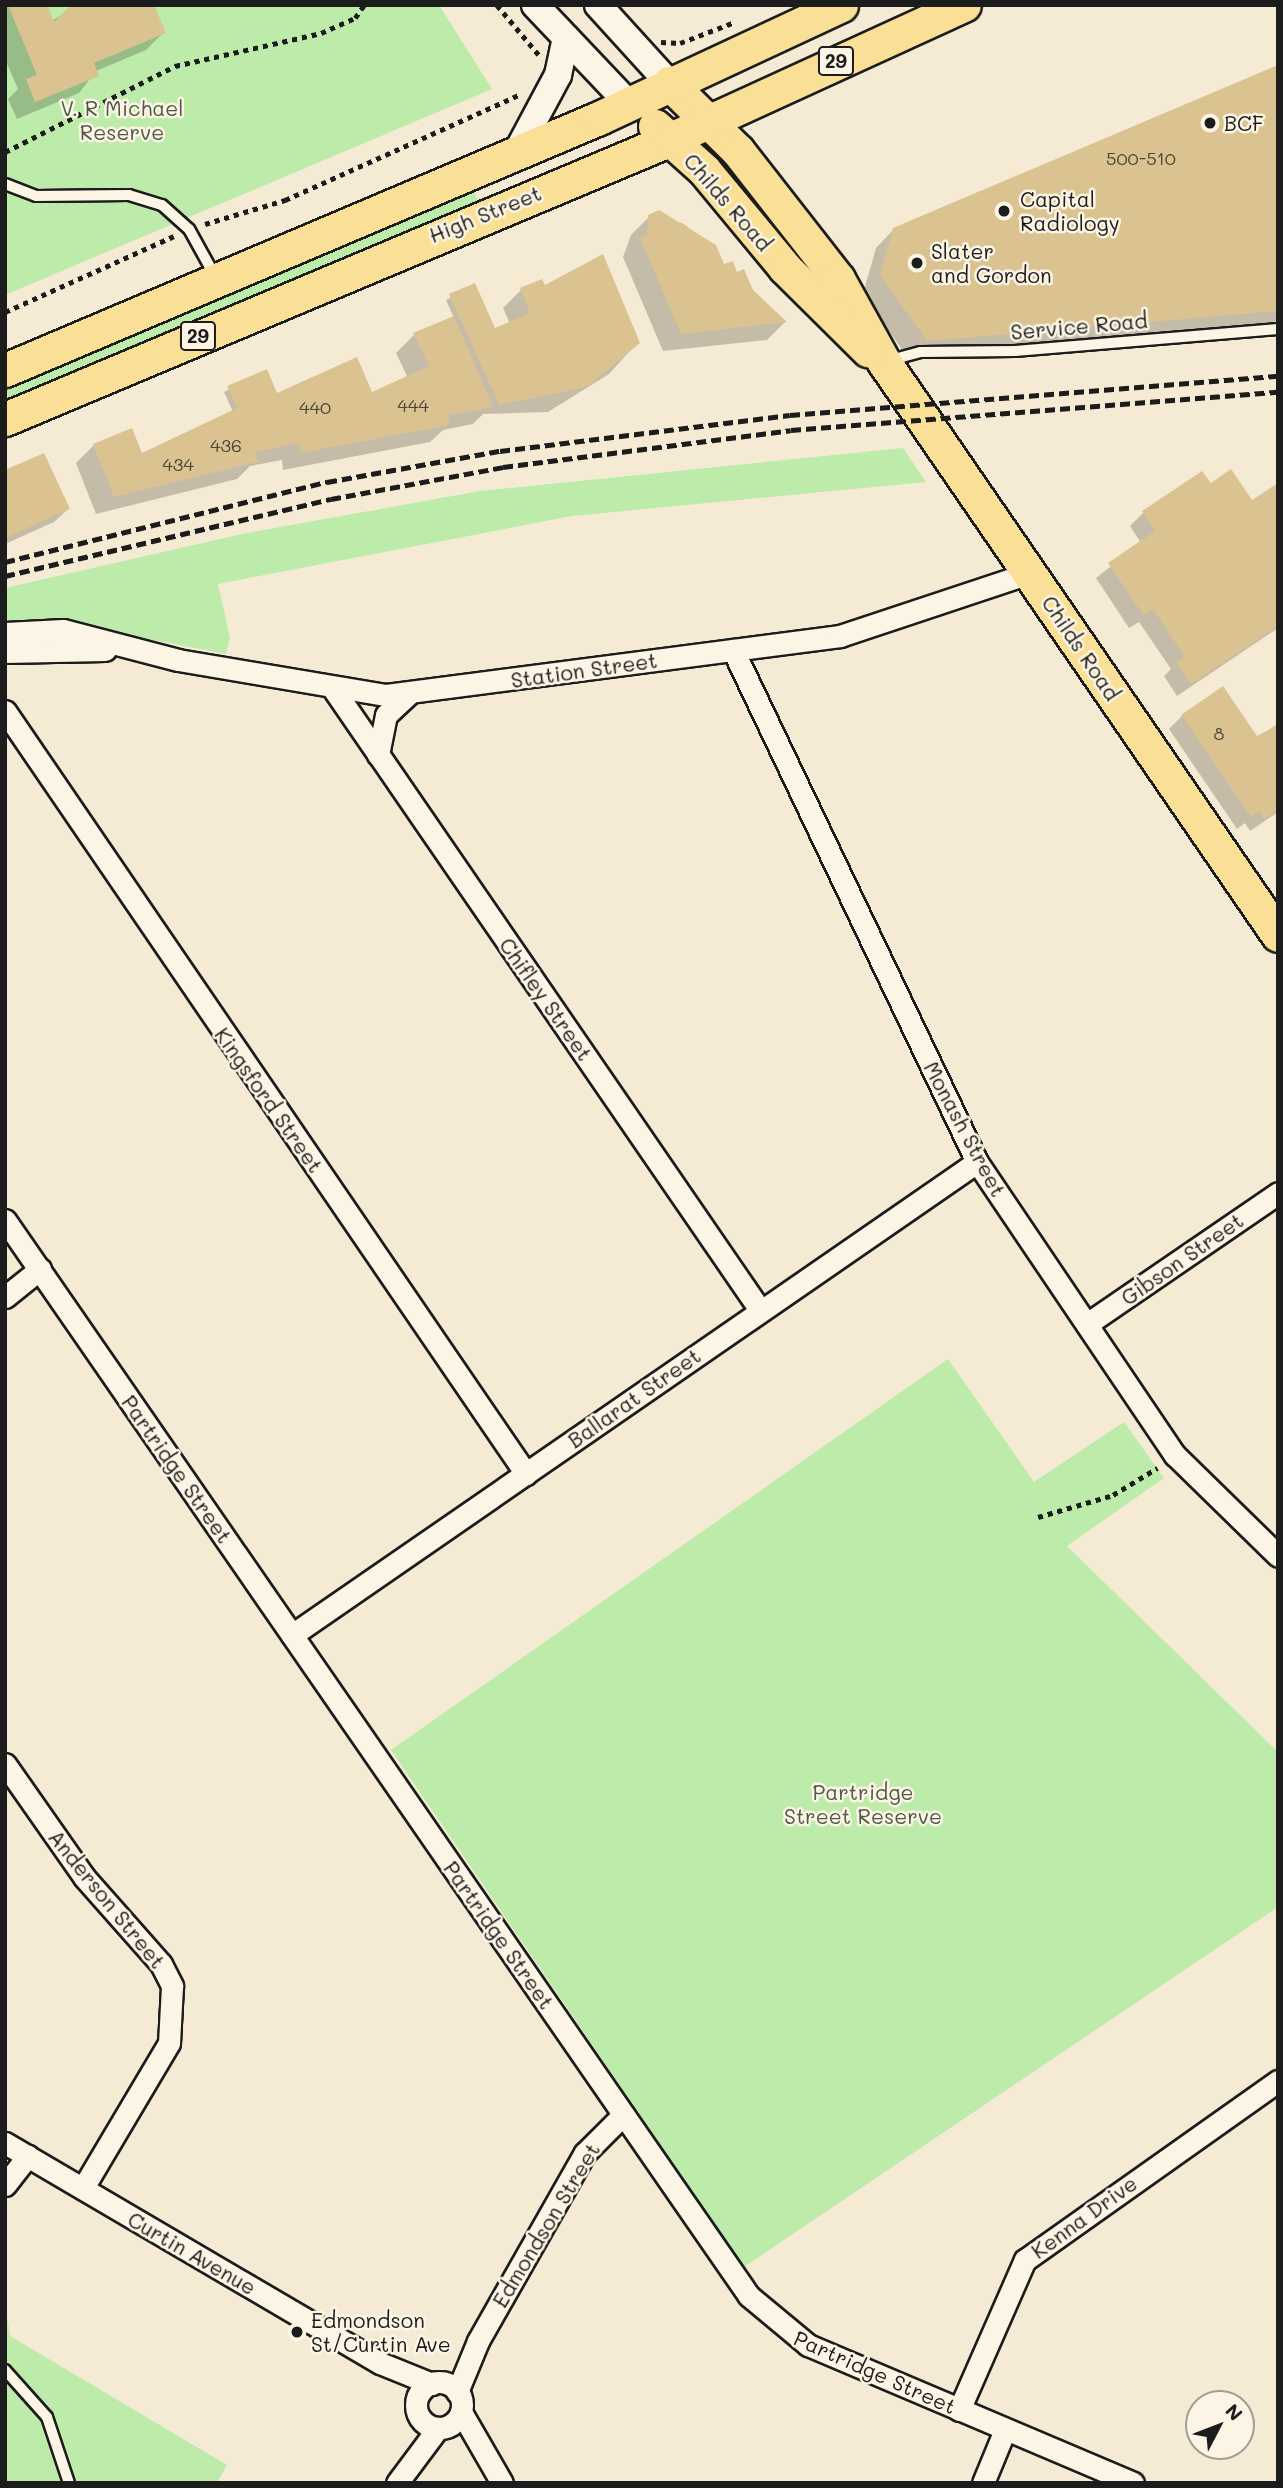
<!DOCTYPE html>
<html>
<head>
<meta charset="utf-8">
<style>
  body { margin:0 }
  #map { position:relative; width:1283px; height:2488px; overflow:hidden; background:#f5ebd4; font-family:Mali,sans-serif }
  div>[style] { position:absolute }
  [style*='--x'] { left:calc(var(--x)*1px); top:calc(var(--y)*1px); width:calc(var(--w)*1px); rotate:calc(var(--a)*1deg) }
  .green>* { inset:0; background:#bdeba9 }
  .shadow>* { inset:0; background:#0003 }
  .building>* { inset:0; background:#dac291 }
  .path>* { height:4.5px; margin-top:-2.25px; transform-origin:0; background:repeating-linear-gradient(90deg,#1c1c1c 0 5px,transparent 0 10px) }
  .roads { filter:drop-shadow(2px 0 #1c1c1c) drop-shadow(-2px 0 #1c1c1c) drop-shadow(0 2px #1c1c1c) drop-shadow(0 -2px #1c1c1c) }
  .service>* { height:10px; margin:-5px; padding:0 5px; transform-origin:5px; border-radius:5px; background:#fcf5e5 }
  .minor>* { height:21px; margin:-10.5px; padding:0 10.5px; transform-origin:10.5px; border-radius:10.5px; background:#fcf5e5 }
  .minor>.ring { margin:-10.5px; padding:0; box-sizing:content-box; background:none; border:21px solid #fcf5e5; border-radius:50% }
  .tertiary>* { height:26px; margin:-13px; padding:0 13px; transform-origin:13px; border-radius:13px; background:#fcf5e5 }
  .primary>* { height:33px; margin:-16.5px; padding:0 16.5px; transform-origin:16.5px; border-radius:16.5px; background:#fadf96 }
  .rail>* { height:5px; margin-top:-2.5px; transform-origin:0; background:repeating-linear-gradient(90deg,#1c1c1c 0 10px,transparent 0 15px) }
  .dots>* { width:19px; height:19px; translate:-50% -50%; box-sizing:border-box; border:4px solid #fcf5e5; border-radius:50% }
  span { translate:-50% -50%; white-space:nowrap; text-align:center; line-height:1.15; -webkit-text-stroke:5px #fcf5e5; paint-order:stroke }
  .number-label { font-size:18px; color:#4c4639 }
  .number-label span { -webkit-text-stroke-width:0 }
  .shield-label span { padding:2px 5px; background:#fcf5e5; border:2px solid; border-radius:5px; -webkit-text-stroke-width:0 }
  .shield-label { font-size:19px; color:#1c1c1c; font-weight:700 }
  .park-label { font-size:21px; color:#4c5a46 }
  .poi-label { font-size:21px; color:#1c1c1c }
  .left { translate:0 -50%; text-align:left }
  .street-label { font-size:21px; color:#1c1c1c }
  .frame { position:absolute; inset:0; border:7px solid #1c1c1c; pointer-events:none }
  .north { position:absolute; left:1185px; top:2390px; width:70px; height:70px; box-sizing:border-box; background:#fcf5e5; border:2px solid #a29e95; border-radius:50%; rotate:48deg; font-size:19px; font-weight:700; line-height:28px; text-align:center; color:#1c1c1c }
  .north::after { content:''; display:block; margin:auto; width:24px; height:32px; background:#1c1c1c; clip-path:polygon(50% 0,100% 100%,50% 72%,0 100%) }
</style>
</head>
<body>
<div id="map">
  <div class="green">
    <i style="clip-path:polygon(5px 5px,439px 5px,492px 89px,5px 295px)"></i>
    <i style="clip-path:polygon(474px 192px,478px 202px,5px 407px,5px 383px)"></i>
    <i style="clip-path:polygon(903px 448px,926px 482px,572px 516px,218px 584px,230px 638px,226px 654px,82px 626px,5px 627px,5px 588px,242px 534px,480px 491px)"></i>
    <i style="clip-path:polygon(948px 1359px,1034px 1482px,1124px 1422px,1164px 1478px,1067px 1546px,1278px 1752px,1278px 1907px,744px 2267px,391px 1750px)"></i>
    <i style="clip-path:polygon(5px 2302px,10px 2336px,227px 2465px,217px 2483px,5px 2483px)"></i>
  </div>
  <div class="shadow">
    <i style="clip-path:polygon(5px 5px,45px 5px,52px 21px,76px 5px,164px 32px,146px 50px,96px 71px,79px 93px,17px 119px,8px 99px,18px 89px,5px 59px)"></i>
    <i style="clip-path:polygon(1278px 67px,1278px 320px,1246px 334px,908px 358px,863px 294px,876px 248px,894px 229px)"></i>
    <i style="clip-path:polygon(649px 217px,682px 223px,715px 247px,723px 266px,785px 322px,767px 340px,663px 351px,623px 257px,631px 235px)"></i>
    <i style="clip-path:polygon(475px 285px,494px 330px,510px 324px,503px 308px,521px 290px,544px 288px,638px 342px,609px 374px,548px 412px,483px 414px,473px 424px,443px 430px,430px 442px,283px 470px,282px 460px,250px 466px,237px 479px,96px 514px,76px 463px,94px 445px,141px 455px,234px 414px,224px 392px,267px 371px,276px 395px,371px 394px,408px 378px,396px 353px,414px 335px,454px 318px,446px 300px)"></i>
    <i style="clip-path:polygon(5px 474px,68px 509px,54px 522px,5px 544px)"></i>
    <i style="clip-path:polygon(1210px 485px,1251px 503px,1278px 485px,1278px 628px,1177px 696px,1164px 676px,1171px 669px,1139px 622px,1129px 628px,1096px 578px,1141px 543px,1130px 526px,1143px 513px)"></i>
    <i style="clip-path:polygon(1182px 716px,1256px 739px,1276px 725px,1278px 812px,1250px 831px,1245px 823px,1237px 829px,1169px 729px)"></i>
  </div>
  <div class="building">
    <i style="clip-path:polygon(8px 5px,47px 5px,54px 22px,71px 5px,154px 5px,166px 33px,94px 63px,99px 76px,35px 102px,26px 79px,37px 75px)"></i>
    <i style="clip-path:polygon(1278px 65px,1278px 311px,927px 341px,880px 275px,893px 228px)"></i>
    <i style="clip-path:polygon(659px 210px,716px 245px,724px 264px,733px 261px,737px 272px,744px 269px,753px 290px,787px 322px,681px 334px,640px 238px,647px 235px,648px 215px)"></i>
    <i style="clip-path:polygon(603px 254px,640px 343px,587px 387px,499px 405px,449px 294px,475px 283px,495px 328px,530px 313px,520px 288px,542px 279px,545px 285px)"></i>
    <i style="clip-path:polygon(454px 316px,493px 407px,448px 415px,450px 425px,300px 453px,299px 443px,256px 452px,257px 462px,114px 497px,93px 444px,132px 428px,142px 453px,237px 408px,227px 386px,267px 369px,277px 393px,357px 357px,372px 392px,429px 366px,413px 333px)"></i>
    <i style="clip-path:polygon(44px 453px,70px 509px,5px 538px,5px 470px)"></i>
    <i style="clip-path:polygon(1231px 469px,1252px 500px,1278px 483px,1278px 626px,1191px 684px,1176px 662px,1184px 656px,1153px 609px,1144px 616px,1108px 563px,1155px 531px,1142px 511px,1202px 471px,1211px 483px)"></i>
    <i style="clip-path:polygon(1223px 686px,1257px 736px,1278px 725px,1278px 810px,1264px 819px,1259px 811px,1251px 817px,1181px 715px)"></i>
  </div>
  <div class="path">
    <i style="--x:497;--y:5;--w:65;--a:50"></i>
    <i style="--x:661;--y:42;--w:19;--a:3"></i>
    <i style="--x:680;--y:43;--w:59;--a:-20.9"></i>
    <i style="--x:5;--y:152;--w:191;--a:-26.8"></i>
    <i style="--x:175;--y:66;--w:150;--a:-12.7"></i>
    <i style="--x:321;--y:33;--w:37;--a:-24"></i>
    <i style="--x:355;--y:18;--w:16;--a:-55"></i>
    <i style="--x:205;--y:224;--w:84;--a:-16.7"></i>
    <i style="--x:285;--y:200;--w:256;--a:-24.2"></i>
    <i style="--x:5;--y:312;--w:185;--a:-24.2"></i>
    <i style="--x:1038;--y:1517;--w:78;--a:-16.3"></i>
    <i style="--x:1113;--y:1495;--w:52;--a:-31.5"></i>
  </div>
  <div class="roads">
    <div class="service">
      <i style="--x:5;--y:184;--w:33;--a:21"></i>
      <i style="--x:36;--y:196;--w:93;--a:-0.6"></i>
      <i style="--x:129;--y:195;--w:34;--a:17"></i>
      <i style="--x:162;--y:205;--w:36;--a:42"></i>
      <i style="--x:189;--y:229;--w:56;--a:61.1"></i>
      <i style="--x:887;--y:361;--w:35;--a:-15"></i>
      <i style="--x:921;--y:352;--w:94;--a:-0.6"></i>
      <i style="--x:1015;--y:351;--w:264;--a:-4.8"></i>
      <i style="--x:5;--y:2370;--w:63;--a:48.2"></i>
      <i style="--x:47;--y:2417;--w:70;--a:71.6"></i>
    </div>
    <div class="minor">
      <i style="--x:5;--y:633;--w:58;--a:-3"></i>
      <i style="--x:63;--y:630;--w:119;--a:14.6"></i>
      <i style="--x:178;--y:660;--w:211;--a:9.6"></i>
      <i style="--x:386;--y:695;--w:458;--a:-7.4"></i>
      <i style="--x:840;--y:636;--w:199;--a:-18.4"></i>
      <i style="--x:733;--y:650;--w:567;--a:64.52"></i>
      <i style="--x:977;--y:1162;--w:354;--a:56"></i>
      <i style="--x:1175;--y:1455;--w:144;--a:44.4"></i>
      <i style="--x:5;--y:652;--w:100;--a:-1.1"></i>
      <i style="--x:332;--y:687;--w:756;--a:55.51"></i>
      <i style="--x:5;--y:711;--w:924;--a:55.67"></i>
      <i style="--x:378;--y:755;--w:41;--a:-78.7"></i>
      <i style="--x:386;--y:715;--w:33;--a:-43"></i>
      <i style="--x:5;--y:1220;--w:1308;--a:55.34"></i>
      <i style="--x:749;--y:2296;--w:77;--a:39.7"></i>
      <i style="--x:808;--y:2345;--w:353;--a:23"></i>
      <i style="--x:5;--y:1297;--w:45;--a:-38.7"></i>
      <i style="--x:1087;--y:1324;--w:232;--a:-34.4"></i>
      <i style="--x:292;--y:1635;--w:832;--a:-34.63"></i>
      <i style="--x:5;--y:1764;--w:138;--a:55"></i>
      <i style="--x:84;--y:1877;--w:116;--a:48.5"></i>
      <i style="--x:161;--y:1964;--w:25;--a:63"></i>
      <i style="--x:172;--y:1986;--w:57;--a:93"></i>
      <i style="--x:169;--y:2043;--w:169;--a:120.7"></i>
      <i style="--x:5;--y:2143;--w:435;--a:30.4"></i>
      <i style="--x:380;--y:2363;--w:56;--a:22"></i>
      <i style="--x:5;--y:2185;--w:37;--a:-52"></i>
      <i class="ring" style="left:416px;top:2382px;width:25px;height:25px"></i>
      <i style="--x:457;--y:2392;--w:55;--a:-67.6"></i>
      <i style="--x:478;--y:2341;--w:216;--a:-60.4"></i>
      <i style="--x:585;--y:2153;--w:54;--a:-45"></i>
      <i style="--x:959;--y:2410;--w:164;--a:-66.3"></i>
      <i style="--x:1025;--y:2260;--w:310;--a:-35.3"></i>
      <i style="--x:461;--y:2412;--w:82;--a:60"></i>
      <i style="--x:397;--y:2483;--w:69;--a:-53.3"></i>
      <i style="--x:983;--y:2483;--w:57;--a:-67.5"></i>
    </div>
    <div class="tertiary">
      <i style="--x:535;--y:5;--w:137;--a:46.5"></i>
      <i style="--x:598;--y:5;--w:105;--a:47.7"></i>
      <i style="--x:519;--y:148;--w:83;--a:-61.9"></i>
      <i style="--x:558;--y:75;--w:38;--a:-78"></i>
    </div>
    <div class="primary">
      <i style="--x:669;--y:83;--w:97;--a:44.6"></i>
      <i style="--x:738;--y:151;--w:162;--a:52"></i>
      <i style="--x:838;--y:279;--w:95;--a:61"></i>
      <i style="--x:884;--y:362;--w:695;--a:55.49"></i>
      <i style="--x:655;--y:126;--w:66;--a:41.9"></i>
      <i style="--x:704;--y:170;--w:127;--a:50.4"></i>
      <i style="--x:785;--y:268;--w:117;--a:44.7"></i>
      <i style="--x:5;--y:370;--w:645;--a:-22.99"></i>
      <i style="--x:599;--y:118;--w:267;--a:-25"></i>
      <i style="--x:5;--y:419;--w:722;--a:-22.8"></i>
      <i style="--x:671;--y:139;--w:322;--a:-24.6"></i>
    </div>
  </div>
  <div class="rail">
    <i style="--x:5;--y:562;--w:332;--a:-14"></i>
    <i style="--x:327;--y:482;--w:176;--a:-10.2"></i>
    <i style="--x:500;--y:451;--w:292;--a:-7.1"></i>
    <i style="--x:790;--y:415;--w:490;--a:-4.6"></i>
    <i style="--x:5;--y:576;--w:335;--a:-13.3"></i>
    <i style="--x:331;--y:499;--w:175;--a:-10.5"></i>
    <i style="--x:503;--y:467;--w:290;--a:-7.3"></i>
    <i style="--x:791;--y:430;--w:488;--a:-4.5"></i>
  </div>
  <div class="dots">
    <i style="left:1210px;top:123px;background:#1c1c1c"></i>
    <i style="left:1004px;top:211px;background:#1c1c1c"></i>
    <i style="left:917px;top:263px;background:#1c1c1c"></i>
    <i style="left:297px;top:2332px;background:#1c1c1c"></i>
  </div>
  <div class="number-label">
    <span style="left:1141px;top:158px">500-510</span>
    <span style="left:413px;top:405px">444</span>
    <span style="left:315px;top:407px">440</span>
    <span style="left:226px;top:445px">436</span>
    <span style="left:178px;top:464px">434</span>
    <span style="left:1219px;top:733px">8</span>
  </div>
  <div class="shield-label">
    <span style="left:836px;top:61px">29</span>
    <span style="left:198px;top:336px">29</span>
  </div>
  <div class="park-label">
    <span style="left:122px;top:120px">V. R Michael<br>Reserve</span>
    <span style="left:863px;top:1804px">Partridge<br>Street Reserve</span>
  </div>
  <div class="poi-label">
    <span class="left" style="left:1224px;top:123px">BCF</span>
    <span class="left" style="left:1020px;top:211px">Capital<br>Radiology</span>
    <span class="left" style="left:931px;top:263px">Slater<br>and Gordon</span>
    <span class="left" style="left:311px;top:2332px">Edmondson<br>St/Curtin Ave</span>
  </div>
  <div class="street-label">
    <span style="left:728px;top:202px;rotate:49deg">Childs Road</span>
    <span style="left:485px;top:214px;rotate:-22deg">High Street</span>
    <span style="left:1079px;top:326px;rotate:-5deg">Service Road</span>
    <span style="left:1081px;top:648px;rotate:56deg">Childs Road</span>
    <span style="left:584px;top:670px;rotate:-8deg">Station Street</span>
    <span style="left:546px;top:999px;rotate:55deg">Chifley Street</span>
    <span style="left:269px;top:1100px;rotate:55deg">Kingsford Street</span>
    <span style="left:965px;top:1129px;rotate:62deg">Monash Street</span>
    <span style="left:1182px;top:1259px;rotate:-35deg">Gibson Street</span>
    <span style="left:634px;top:1398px;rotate:-35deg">Ballarat Street</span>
    <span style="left:177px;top:1469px;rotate:55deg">Partridge Street</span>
    <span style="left:107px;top:1899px;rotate:51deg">Anderson Street</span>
    <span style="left:499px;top:1935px;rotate:55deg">Partridge Street</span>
    <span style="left:1084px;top:2217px;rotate:-36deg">Kenna Drive</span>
    <span style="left:546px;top:2225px;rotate:-59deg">Edmondson Street</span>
    <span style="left:192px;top:2253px;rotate:30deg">Curtin Avenue</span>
    <span style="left:875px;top:2372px;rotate:24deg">Partridge Street</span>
  </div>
  <div class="frame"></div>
  <div class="north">N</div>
</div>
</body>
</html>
